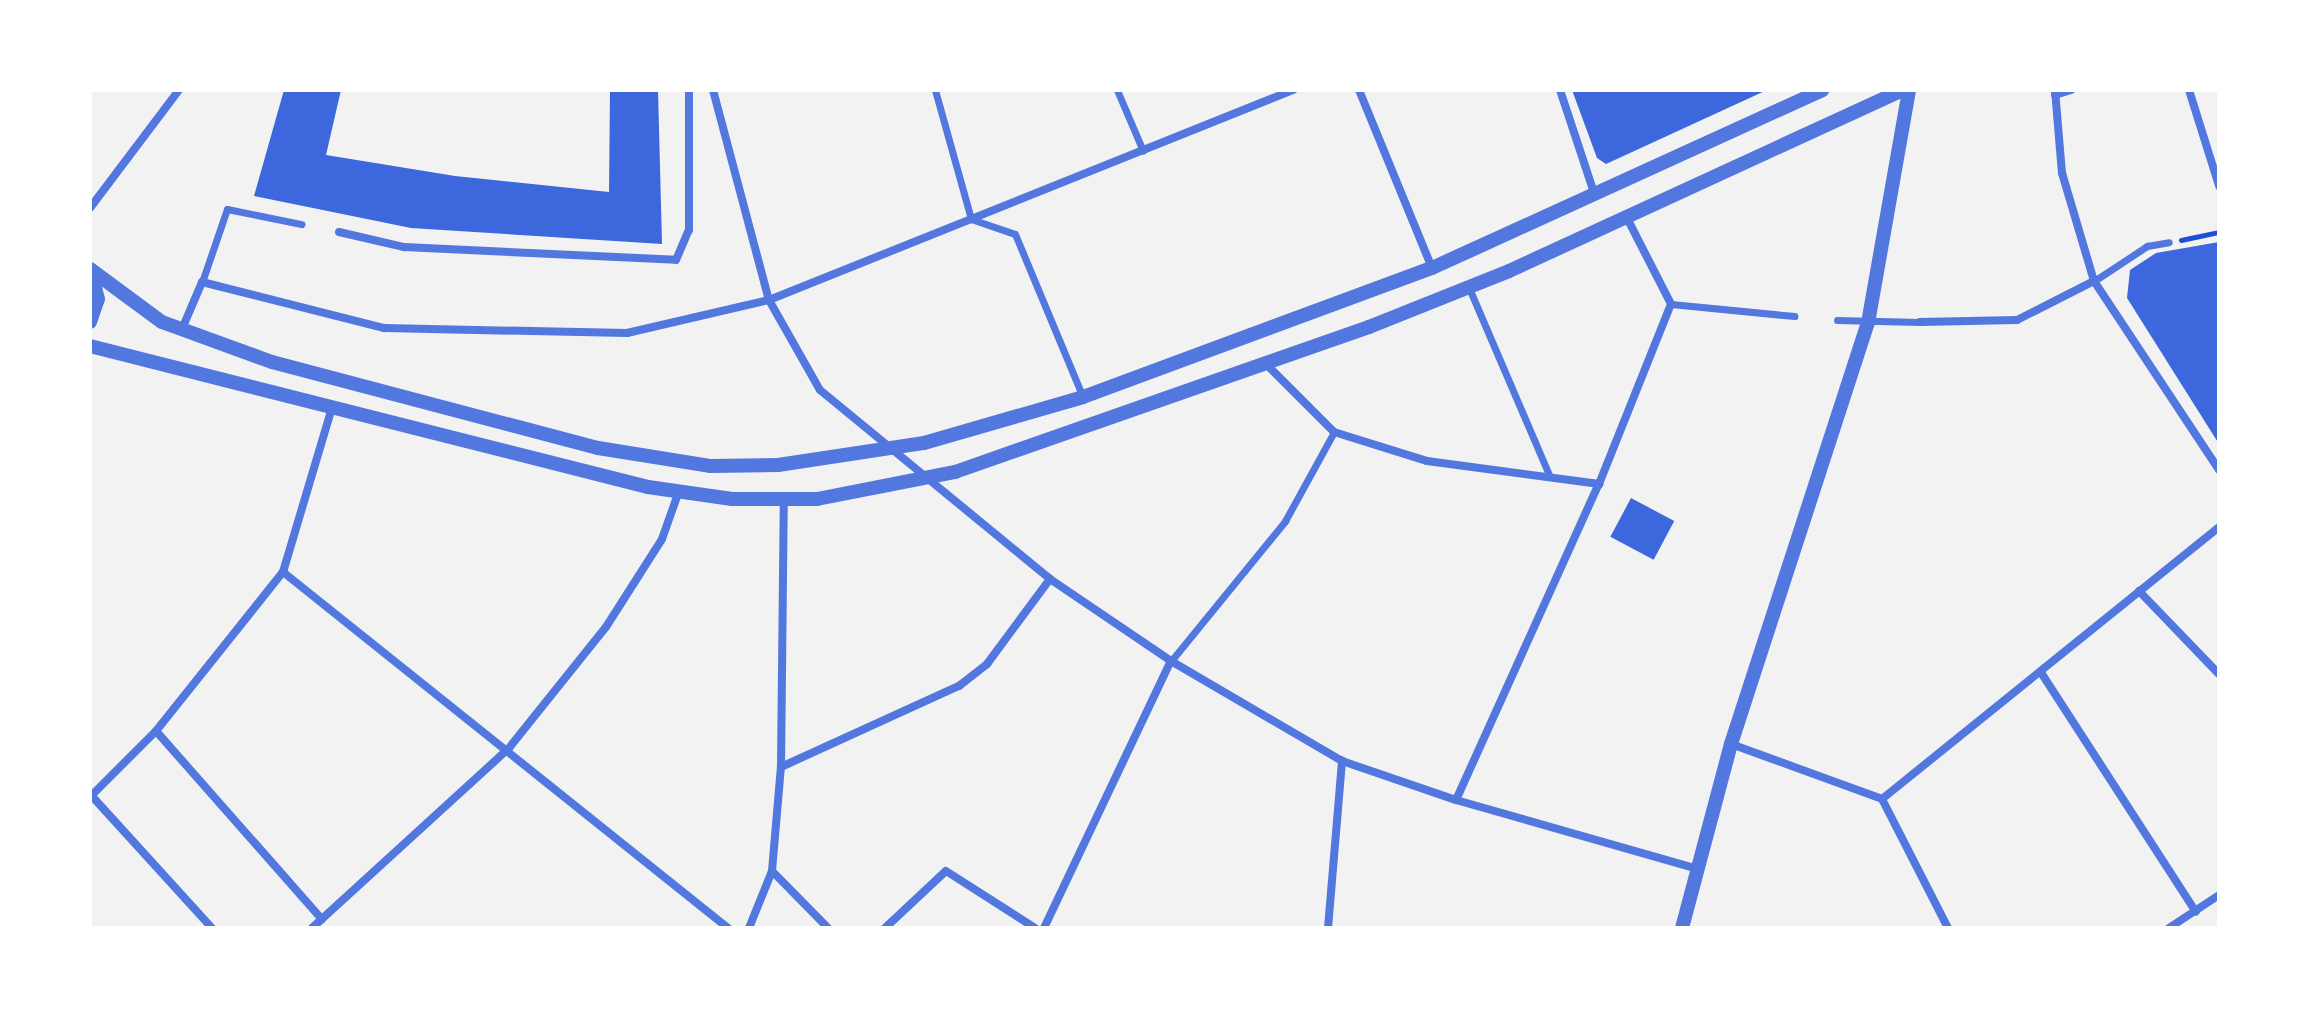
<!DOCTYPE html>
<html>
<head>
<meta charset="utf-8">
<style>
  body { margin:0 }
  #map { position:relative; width:2309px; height:1018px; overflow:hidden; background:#f2f2f2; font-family:Inter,sans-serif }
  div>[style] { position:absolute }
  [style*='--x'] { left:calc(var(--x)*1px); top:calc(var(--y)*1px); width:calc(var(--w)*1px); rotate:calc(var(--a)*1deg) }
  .building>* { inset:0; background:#3d67dc; transform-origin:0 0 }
  .path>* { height:5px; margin:-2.5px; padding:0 2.5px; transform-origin:2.5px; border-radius:2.5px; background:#1d4ed8 }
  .pedestrian>* { height:7px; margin:-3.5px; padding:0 3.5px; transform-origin:3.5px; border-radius:3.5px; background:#5277de }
  .minor>* { height:8px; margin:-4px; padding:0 4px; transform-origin:4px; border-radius:4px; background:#5277de }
  .tertiary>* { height:14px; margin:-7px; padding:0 7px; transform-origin:7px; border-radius:7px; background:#5277de }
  span { translate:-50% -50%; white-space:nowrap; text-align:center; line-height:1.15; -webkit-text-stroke:6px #fff; paint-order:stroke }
  .frame { position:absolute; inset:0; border:92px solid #fff; pointer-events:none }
</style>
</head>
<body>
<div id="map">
  <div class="building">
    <i style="clip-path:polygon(284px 90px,341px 90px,326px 155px,455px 176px,609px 192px,610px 90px,658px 90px,662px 244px,411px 228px,254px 196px)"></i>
    <i style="clip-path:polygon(1572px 90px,1767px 90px,1606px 164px,1597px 158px)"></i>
    <i style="clip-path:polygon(2219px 242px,2219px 444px,2127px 298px,2130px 270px,2156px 253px)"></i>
    <i style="left:1631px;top:498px;width:49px;height:44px;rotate:28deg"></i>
  </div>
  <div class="path">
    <i style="--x:2181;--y:240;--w:39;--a:-12"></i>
  </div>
  <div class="pedestrian">
    <i style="--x:935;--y:90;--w:134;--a:74.4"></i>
    <i style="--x:971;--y:219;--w:46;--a:18.8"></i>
    <i style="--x:1015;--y:234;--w:177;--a:67.4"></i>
    <i style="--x:1117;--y:90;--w:66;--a:66.9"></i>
    <i style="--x:2094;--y:281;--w:64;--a:-33.4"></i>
    <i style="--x:2147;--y:246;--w:22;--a:-10"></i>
    <i style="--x:202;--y:282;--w:77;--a:-71.1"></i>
    <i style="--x:227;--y:209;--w:76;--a:11.5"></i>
    <i style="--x:1469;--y:288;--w:203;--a:66.8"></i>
    <i style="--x:1671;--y:304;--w:124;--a:5.6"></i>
    <i style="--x:1837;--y:320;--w:83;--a:1.4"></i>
    <i style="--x:1171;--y:661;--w:181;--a:-50.8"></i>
    <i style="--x:1285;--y:521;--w:102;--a:-61.2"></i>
  </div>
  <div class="minor">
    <i style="--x:713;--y:90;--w:217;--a:75.1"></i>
    <i style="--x:769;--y:300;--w:103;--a:60.5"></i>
    <i style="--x:820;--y:390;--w:298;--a:39.4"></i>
    <i style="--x:1050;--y:579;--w:146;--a:34.1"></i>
    <i style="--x:1171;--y:661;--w:198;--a:30.3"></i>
    <i style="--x:1342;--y:761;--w:120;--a:18.9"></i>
    <i style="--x:1456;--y:800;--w:252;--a:15.9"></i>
    <i style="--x:1359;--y:90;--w:192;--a:67.7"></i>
    <i style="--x:1560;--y:90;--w:112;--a:71.7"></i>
    <i style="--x:2055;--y:90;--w:83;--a:85.2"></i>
    <i style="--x:2062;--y:173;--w:113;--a:73.5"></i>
    <i style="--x:2094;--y:281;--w:227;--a:56.5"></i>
    <i style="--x:2189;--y:90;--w:101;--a:72.6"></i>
    <i style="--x:2055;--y:95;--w:17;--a:-17"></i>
    <i style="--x:90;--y:208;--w:148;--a:-53"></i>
    <i style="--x:339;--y:232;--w:67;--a:13"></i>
    <i style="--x:404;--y:247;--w:272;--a:2.7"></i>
    <i style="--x:676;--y:260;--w:33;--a:-67"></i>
    <i style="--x:689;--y:230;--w:140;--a:-90"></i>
    <i style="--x:1920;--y:322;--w:97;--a:-1.2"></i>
    <i style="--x:2017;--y:320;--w:86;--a:-26.9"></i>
    <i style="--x:182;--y:329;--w:51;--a:-66.9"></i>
    <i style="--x:202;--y:282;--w:188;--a:14.2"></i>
    <i style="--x:384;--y:328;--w:243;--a:1.2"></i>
    <i style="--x:627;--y:333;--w:146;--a:-13.1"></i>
    <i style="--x:769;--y:300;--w:565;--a:-21.84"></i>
    <i style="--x:1266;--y:364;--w:96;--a:45"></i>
    <i style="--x:1334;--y:432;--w:97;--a:17.3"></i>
    <i style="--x:1427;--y:461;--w:174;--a:7.6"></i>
    <i style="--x:283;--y:572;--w:570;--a:38.66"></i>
    <i style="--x:2139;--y:591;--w:115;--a:46.1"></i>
    <i style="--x:2042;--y:674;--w:283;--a:57.1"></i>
    <i style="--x:156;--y:731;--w:251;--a:48.6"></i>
    <i style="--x:1731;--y:744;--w:161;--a:20"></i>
    <i style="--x:1882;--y:799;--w:145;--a:62.9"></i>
    <i style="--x:781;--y:767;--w:196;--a:-24.5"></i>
    <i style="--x:959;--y:686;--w:36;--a:-38"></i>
    <i style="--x:987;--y:664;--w:106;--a:-53.5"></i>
    <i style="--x:90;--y:794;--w:181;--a:47.7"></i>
    <i style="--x:90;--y:797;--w:93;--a:-45"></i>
    <i style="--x:156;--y:731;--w:203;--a:-51.4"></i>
    <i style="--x:283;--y:572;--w:171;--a:-73.4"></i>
    <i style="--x:1882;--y:799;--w:433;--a:-38.9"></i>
    <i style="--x:1456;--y:800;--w:347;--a:-65.7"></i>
    <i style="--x:1599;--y:484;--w:194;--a:-68.2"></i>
    <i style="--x:1671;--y:304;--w:97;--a:-117.1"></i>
    <i style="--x:772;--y:871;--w:80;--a:45.5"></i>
    <i style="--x:312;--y:928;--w:267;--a:-42.4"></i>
    <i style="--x:509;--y:748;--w:155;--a:-51.3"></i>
    <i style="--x:606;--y:627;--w:104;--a:-57.5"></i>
    <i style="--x:662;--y:539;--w:51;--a:-70.5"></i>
    <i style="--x:749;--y:928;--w:61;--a:-68"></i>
    <i style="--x:772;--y:871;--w:104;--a:-85.1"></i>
    <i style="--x:781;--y:767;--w:266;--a:-89.4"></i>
    <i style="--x:885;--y:928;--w:83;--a:-43.1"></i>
    <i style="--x:946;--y:871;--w:106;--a:32.6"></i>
    <i style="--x:1044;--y:928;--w:296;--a:-64.6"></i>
    <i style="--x:1328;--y:928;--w:168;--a:-85.2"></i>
    <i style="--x:2169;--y:928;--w:60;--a:-33.4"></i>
  </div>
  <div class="tertiary">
    <i style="--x:90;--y:269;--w:89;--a:36.4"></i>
    <i style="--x:162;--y:322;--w:117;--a:20"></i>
    <i style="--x:272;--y:362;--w:337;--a:14.8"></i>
    <i style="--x:598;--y:448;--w:113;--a:9.1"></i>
    <i style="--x:710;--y:466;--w:68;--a:-0.8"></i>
    <i style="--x:778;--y:465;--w:148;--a:-8.6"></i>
    <i style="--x:924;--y:443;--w:166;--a:-16.1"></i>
    <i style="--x:1083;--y:397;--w:372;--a:-20.3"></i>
    <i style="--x:1432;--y:268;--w:429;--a:-24.5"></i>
    <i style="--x:90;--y:322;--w:24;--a:-71"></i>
    <i style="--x:98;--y:299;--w:27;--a:-105"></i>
    <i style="--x:90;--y:346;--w:576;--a:14.18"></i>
    <i style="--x:648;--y:487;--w:85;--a:8.1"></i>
    <i style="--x:732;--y:499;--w:85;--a:0"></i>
    <i style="--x:817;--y:499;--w:141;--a:-11.1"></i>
    <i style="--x:955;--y:472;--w:439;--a:-19.3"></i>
    <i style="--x:1369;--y:327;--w:151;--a:-21.8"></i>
    <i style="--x:1509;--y:271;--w:433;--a:-24.7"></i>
    <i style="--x:1682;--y:928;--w:190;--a:-75.1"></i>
    <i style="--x:1731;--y:744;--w:443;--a:-72"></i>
    <i style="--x:1868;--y:323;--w:237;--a:-80"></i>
  </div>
  <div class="frame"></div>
</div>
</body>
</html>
